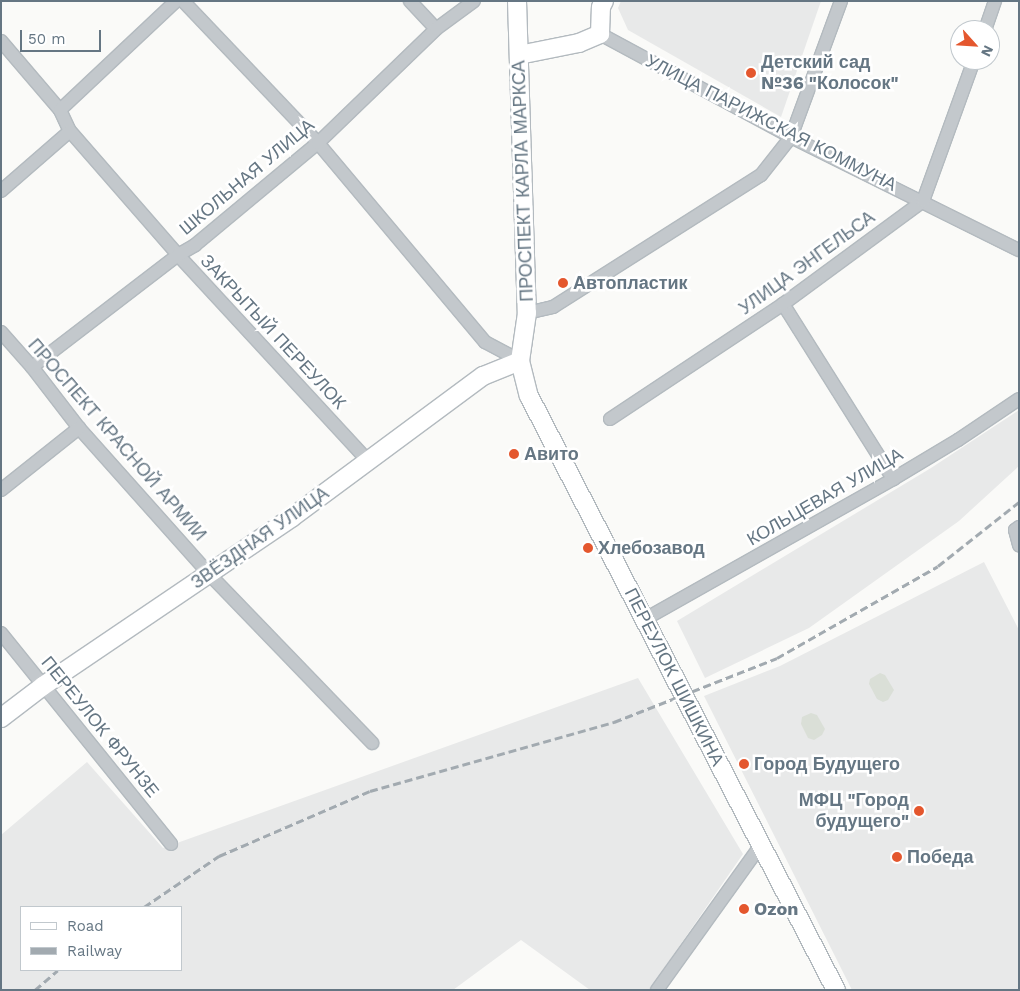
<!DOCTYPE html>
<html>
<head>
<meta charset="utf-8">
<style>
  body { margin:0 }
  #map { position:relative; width:1020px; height:991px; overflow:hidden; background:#fafaf8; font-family:"Work Sans",sans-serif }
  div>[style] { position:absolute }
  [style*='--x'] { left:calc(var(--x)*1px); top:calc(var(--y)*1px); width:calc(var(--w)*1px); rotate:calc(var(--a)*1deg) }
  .built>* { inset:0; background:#e8e9e9 }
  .green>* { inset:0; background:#dadfd7 }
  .roads { filter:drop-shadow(1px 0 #b3babf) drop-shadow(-1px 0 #b3babf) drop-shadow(0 1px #b3babf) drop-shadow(0 -1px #b3babf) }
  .street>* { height:12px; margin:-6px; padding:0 6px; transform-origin:6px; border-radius:6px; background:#c3c8cc }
  .secondary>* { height:18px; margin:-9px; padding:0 9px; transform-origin:9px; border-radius:9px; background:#fff }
  .rail>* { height:3px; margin-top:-1.5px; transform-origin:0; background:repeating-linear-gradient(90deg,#a2aab0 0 8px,transparent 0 12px) }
  .dots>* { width:14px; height:14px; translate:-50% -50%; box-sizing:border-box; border:2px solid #fff; border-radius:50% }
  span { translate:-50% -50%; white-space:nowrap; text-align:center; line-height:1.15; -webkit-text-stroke:5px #fff; paint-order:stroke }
  .poi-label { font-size:18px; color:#657683; font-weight:700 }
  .left { translate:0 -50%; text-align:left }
  .right { translate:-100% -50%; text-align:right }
  .street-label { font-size:18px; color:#657683 }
  .frame { position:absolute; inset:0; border:2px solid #657683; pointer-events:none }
  .legend { position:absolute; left:20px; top:906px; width:162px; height:65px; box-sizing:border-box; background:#fff; border:1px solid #c1c8cd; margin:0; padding:6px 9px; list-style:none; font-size:15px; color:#657683 }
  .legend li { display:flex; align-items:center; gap:10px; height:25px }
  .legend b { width:25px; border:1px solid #c1c8cd }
  .north { position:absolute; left:950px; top:20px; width:50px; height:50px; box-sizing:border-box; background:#fff; border:1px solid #c1c8cd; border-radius:50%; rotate:116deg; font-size:14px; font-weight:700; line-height:20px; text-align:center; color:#657683 }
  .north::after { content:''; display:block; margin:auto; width:18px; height:22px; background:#e4572e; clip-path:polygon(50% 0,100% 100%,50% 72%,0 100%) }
  .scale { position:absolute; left:20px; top:30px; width:81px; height:22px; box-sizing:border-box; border:2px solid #657683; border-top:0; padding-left:6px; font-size:15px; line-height:18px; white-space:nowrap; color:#657683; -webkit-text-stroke:4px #fff; paint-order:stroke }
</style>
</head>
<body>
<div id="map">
  <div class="built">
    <i style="clip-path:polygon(621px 1px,821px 1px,781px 117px,628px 30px,618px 8px)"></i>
    <i style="clip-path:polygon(1019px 410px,1019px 466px,959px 521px,809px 628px,705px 678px,677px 621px,931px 468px)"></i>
    <i style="clip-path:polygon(984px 562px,1019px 630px,1019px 990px,852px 990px,704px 696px,780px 666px)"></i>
    <i style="clip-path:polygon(evenodd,638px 678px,743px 854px,649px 990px,590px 990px,521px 940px,453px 990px,1px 990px,1px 835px,87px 762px,163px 848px,638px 678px,21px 907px,181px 907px,181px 970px,21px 970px,21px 907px)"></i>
  </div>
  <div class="green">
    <i style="clip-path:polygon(880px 673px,885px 675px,894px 690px,888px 700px,883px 702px,877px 699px,869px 684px,870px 679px)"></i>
    <i style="clip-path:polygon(811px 713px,817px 715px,825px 729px,822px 735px,814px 740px,808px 738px,801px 724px,802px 717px)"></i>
  </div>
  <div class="roads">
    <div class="street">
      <i style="--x:183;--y:1;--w:196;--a:46.4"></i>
      <i style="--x:318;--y:143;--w:260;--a:50"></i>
      <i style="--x:485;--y:342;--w:40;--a:28"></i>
      <i style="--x:410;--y:1;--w:38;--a:47"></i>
      <i style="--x:985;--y:30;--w:31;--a:-71"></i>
      <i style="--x:600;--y:34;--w:217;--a:28.3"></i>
      <i style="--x:791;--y:137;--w:254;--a:26.4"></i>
      <i style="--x:1;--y:41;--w:91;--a:49.5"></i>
      <i style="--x:60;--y:110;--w:23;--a:65"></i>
      <i style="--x:70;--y:131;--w:164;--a:48.9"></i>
      <i style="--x:178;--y:255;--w:280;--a:47.3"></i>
      <i style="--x:60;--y:110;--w:159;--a:-43.2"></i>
      <i style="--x:1;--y:191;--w:91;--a:-41"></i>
      <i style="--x:783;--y:304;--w:207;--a:57.8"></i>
      <i style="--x:527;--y:313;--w:27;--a:-13"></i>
      <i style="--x:553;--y:307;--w:246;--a:-32.4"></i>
      <i style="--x:761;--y:175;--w:48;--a:-51.7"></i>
      <i style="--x:791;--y:137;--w:145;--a:-69.8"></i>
      <i style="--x:1;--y:332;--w:47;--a:48.5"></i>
      <i style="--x:32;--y:367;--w:77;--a:52.4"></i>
      <i style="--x:79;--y:428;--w:195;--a:48.3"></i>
      <i style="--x:209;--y:574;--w:235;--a:46"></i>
      <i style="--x:32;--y:367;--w:184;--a:-37.5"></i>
      <i style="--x:178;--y:255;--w:20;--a:-30"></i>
      <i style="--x:195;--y:245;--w:160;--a:-39.7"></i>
      <i style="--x:318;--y:143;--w:164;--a:-44"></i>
      <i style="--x:436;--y:29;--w:47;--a:-36.4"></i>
      <i style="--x:610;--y:419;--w:208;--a:-33.6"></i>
      <i style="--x:783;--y:304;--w:174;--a:-36.3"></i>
      <i style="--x:923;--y:201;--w:150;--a:-70.1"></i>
      <i style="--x:1;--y:490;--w:100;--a:-38.5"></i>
      <i style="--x:1019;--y:527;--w:5;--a:143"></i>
      <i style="--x:1015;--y:530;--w:16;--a:75"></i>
      <i style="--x:645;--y:619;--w:285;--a:-29.4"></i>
      <i style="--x:893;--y:479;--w:76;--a:-31"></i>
      <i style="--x:958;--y:440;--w:73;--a:-33.9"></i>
      <i style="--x:1;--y:633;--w:271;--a:51.1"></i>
      <i style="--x:657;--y:990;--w:178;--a:-54.4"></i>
    </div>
    <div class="secondary">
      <i style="--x:517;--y:1;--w:312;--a:88.2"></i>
      <i style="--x:527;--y:313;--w:49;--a:98.3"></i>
      <i style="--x:520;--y:361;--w:36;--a:76"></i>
      <i style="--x:529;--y:396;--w:669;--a:62.67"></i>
      <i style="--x:519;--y:55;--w:61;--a:-11.3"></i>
      <i style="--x:579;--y:43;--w:23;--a:-23"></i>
      <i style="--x:600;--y:34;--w:27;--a:-88"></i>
      <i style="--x:601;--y:7;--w:7;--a:-63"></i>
      <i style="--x:1;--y:718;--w:53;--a:-37.3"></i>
      <i style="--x:43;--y:686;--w:300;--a:-34.1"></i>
      <i style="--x:291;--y:518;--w:239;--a:-36.5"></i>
      <i style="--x:483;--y:376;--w:40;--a:-22"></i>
    </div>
  </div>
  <div class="rail">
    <i style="--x:144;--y:907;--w:91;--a:-34.2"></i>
    <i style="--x:219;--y:856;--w:164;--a:-23.3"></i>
    <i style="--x:370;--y:791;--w:254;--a:-15.8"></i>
    <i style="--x:614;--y:722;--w:175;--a:-21.4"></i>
    <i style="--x:777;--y:658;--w:185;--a:-29.7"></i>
    <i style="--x:938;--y:566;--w:103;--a:-38.3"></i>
    <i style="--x:35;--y:990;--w:30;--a:-41"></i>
  </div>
  <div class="dots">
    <i style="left:751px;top:73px;background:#e4572e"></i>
    <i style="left:563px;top:283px;background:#e4572e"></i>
    <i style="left:514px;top:454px;background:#e4572e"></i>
    <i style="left:588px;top:548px;background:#e4572e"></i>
    <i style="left:744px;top:764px;background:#e4572e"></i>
    <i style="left:919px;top:811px;background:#e4572e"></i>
    <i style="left:897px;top:857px;background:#e4572e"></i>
    <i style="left:744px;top:909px;background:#e4572e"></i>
  </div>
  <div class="poi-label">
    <span class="left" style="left:761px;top:73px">Детский сад<br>№36 "Колосок"</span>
    <span class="left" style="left:573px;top:283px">Автопластик</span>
    <span class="left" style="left:524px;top:454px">Авито</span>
    <span class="left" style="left:598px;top:548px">Хлебозавод</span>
    <span class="left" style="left:754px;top:764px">Город Будущего</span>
    <span class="right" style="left:909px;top:811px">МФЦ "Город<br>будущего"</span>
    <span class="left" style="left:907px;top:857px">Победа</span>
    <span class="left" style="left:754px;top:909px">Ozon</span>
  </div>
  <div class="street-label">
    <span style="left:771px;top:123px;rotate:27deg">УЛИЦА ПАРИЖСКАЯ КОММУНА</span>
    <span style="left:247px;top:177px;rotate:-40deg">ШКОЛЬНАЯ УЛИЦА</span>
    <span style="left:523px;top:181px;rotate:-92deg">ПРОСПЕКТ КАРЛА МАРКСА</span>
    <span style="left:807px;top:263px;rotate:-36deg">УЛИЦА ЭНГЕЛЬСА</span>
    <span style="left:273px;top:332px;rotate:47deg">ЗАКРЫТЫЙ ПЕРЕУЛОК</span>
    <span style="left:117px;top:440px;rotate:49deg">ПРОСПЕКТ КРАСНОЙ АРМИИ</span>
    <span style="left:825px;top:497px;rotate:-30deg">КОЛЬЦЕВАЯ УЛИЦА</span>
    <span style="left:260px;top:538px;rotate:-35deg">ЗВЁЗДНАЯ УЛИЦА</span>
    <span style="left:674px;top:677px;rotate:63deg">ПЕРЕУЛОК ШИШКИНА</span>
    <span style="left:100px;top:727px;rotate:51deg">ПЕРЕУЛОК ФРУНЗЕ</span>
  </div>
  <div class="frame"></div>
  <ul class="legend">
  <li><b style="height:6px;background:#fff"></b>Road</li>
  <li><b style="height:6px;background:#a2aab0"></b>Railway</li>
  </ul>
  <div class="north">N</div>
  <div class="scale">50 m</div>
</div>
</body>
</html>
